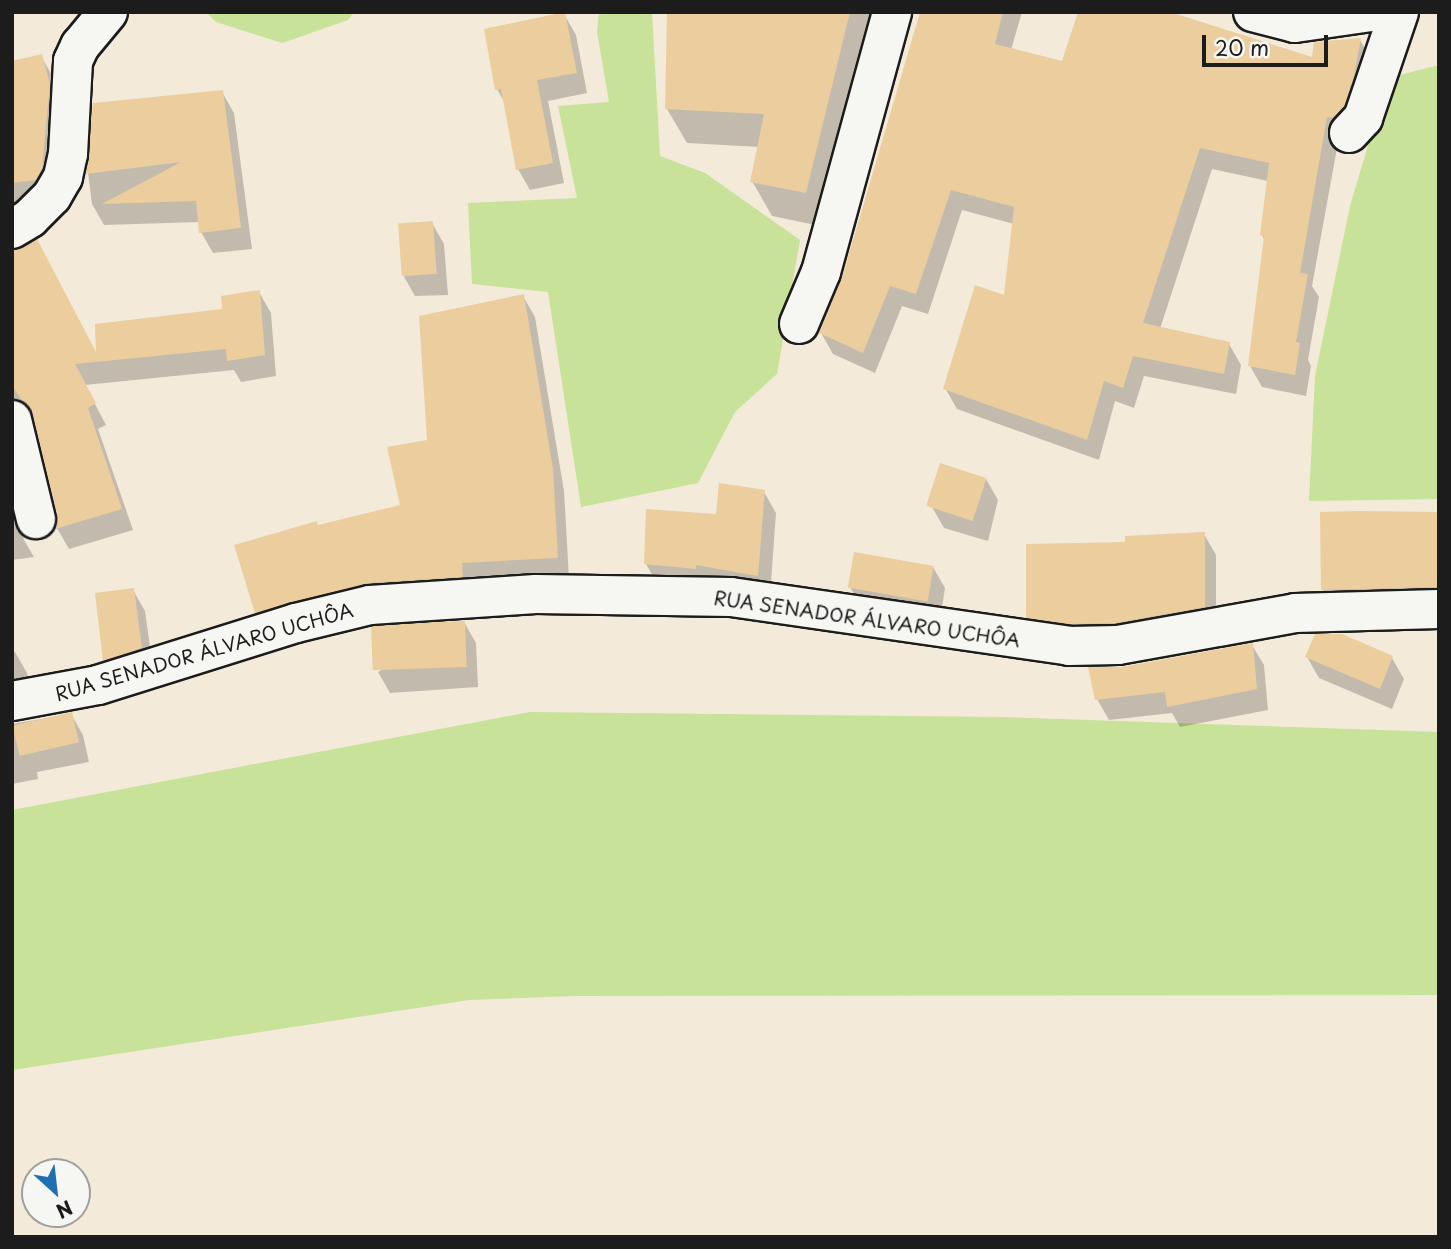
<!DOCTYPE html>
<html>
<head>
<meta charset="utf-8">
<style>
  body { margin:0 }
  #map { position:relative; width:1451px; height:1249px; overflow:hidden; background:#f3ead9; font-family:"Playpen Sans",sans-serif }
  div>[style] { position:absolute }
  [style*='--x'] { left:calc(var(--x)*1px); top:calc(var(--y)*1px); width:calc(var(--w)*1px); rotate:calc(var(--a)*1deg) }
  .green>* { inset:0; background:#c8e299 }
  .shadow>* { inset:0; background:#0003 }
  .building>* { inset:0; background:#ebcd9e; transform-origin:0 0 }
  .roads { filter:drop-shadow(2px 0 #1c1c1c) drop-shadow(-2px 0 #1c1c1c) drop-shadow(0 2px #1c1c1c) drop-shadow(0 -2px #1c1c1c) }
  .minor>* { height:38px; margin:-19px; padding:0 19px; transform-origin:19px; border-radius:19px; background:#f6f6f2 }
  span { translate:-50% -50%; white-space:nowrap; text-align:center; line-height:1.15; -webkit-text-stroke:6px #f6f6f2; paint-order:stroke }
  .street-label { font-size:19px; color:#1c1c1c }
  .frame { position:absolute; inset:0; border:14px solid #1c1c1c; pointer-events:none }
  .north { position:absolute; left:21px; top:1158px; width:70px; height:70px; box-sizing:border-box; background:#f6f6f2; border:2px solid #9f9f9c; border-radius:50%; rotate:153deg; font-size:19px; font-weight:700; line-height:28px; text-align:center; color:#1c1c1c }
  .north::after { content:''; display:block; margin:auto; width:24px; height:32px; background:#1f6fb2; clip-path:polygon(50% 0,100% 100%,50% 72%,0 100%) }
  .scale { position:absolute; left:1202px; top:35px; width:126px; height:32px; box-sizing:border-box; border:4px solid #1c1c1c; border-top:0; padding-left:9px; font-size:21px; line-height:24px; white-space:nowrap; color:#1c1c1c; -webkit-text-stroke:5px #f6f6f2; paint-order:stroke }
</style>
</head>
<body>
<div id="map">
  <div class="green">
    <i style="clip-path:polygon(206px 12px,354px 12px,348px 20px,282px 43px,216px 22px)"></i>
    <i style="clip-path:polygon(599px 12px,652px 12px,660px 156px,705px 173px,800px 240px,777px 374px,735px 412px,698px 483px,581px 507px,548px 292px,472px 284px,468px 203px,577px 198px,558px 106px,609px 102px,597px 32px)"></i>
    <i style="clip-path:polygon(1439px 65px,1439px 499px,1309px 501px,1315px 376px,1350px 206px,1388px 78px)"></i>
    <i style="clip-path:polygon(530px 712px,1003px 717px,1439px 732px,1439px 995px,573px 996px,469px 1000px,12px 1070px,12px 810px)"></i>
  </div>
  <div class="shadow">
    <i style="clip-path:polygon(668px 12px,876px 12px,825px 227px,772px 216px,752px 181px,759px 147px,687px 143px,667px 109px)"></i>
    <i style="clip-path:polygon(922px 12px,1022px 12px,1011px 50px,1064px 63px,1314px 59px,1360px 40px,1372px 60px,1339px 137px,1312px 286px,1319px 297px,1308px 360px,1311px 366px,1306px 396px,1262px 387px,1250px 366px,1265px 241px,1262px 235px,1268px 181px,1212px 169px,1160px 329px,1229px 344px,1241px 365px,1236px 394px,1144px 376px,1134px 408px,1115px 401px,1099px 460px,957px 409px,945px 388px,1005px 297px,1014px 224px,962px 210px,928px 314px,902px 306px,875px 373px,833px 354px,821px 333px,844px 278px)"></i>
    <i style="clip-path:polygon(564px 14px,576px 35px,587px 93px,548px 101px,564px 183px,530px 190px,518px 169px,506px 105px,497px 89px)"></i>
    <i style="clip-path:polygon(41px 56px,53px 77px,53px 191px,12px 233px,12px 62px)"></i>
    <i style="clip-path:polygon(222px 92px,234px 113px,252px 249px,213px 253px,201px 232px,200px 222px,104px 225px,92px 204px,88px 173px)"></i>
    <i style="clip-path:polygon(432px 223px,444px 244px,448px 295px,415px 296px,403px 275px)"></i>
    <i style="clip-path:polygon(259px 292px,271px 313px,276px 376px,241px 382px,234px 370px,85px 385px,106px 425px,98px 429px,133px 530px,69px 549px,57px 528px,59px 514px,37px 423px,12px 406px,12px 374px,98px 357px,224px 311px)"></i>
    <i style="clip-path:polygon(523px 296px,535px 317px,564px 491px,569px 578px,268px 633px,256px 612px,319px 527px,402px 506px,429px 442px)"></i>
    <i style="clip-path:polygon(986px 479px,998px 500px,988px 541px,944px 528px,932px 507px)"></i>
    <i style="clip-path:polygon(764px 492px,776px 513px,770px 596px,658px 585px,646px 564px)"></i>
    <i style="clip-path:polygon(12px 509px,24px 540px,34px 557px,12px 560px)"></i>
    <i style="clip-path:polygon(1439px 513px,1439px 592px,1335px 611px,1323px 590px)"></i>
    <i style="clip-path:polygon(1204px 534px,1216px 555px,1216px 628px,1040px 638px,1028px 617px,1127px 543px)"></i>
    <i style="clip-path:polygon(933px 567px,945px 588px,940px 620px,862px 608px,850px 587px)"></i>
    <i style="clip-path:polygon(133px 590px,145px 611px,153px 669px,116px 681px,104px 660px)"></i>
    <i style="clip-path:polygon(464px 622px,476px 643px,478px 687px,390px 693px,378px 672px)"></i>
    <i style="clip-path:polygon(1252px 645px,1264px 665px,1268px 710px,1180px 727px,1172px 713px,1109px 720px,1097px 699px,1122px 668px)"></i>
    <i style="clip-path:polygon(12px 652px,15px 652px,27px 673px,31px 698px,12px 704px)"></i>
    <i style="clip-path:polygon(1307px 657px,1392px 658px,1404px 679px,1392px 709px,1319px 678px)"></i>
    <i style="clip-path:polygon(71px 714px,83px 735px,89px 762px,37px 772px,38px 779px,12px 784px,12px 724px)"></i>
  </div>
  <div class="building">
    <i style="clip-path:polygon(565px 12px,577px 73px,537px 80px,553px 163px,516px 170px,501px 89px,495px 90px,484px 29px)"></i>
    <i style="clip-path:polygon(667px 12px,850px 12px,806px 193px,750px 182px,764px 114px,665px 109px)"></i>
    <i style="clip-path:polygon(920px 12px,1003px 12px,995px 44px,1062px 61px,1078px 12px,1170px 12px,1312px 57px,1314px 42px,1361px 38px,1354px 76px,1344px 107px,1333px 118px,1327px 117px,1300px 273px,1308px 274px,1296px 342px,1300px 343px,1295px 375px,1248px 366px,1264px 236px,1260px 235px,1269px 163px,1200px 148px,1143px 323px,1230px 342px,1224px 374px,1133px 356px,1123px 388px,1104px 381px,1087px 440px,943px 389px,975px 285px,1004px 295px,1014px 207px,951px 190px,916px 294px,890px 286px,863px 353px,819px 333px,842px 278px)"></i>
    <i style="clip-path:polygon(42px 54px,50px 84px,42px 169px,36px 180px,12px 183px,12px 61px)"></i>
    <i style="clip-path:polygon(223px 90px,241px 228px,199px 233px,196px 201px,102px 204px,181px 162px,86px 174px,93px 103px)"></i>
    <i style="left:433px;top:221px;width:53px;height:35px;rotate:86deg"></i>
    <i style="clip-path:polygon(37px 239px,96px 352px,95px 324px,222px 309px,221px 296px,260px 290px,265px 355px,227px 361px,226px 349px,75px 364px,96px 403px,88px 408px,122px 509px,55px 529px,57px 514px,33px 415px,12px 386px,12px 251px)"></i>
    <i style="clip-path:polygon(524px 294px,553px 469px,558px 558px,462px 563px,463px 577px,367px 583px,255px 613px,234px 545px,317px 521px,318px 525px,400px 505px,387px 447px,427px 440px,419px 316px)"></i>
    <i style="left:940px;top:463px;width:49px;height:45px;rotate:18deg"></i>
    <i style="clip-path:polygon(719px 483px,765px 490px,758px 576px,696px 565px,696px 569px,644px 564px,646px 509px,716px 514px)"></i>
    <i style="clip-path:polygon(1356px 511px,1439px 512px,1439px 587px,1321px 590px,1320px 512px)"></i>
    <i style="clip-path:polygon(1205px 532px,1205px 607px,1116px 623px,1070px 624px,1026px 618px,1026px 544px,1125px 542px,1125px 536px)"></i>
    <i style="left:854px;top:552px;width:81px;height:36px;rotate:10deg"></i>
    <i style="clip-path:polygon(134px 588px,142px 648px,103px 661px,95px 593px)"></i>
    <i style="left:465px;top:621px;width:46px;height:94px;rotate:88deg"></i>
    <i style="clip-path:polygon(1315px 634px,1342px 634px,1393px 656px,1380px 689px,1305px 657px)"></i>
    <i style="clip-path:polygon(1253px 643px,1257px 689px,1167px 707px,1165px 692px,1095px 700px,1088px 667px,1122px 667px)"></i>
    <i style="left:72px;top:712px;width:31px;height:61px;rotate:77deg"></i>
  </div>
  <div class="roads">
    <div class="minor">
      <i style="--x:1253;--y:12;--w:43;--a:14.7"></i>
      <i style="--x:1295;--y:23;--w:77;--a:-8.2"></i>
      <i style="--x:1349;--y:133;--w:21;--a:-47"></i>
      <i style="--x:1363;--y:118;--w:112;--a:-71.2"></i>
      <i style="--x:12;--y:229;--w:21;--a:-31"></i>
      <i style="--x:30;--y:218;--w:31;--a:-45"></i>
      <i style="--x:52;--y:196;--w:22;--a:-60"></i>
      <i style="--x:63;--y:177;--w:24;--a:-78"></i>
      <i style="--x:68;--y:154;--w:93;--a:-86.9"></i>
      <i style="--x:73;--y:61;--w:17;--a:-65"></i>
      <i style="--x:80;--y:46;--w:44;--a:-50.5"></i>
      <i style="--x:799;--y:324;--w:56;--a:-67.1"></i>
      <i style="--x:821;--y:272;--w:270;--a:-74.7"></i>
      <i style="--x:12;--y:420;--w:102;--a:76.4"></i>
      <i style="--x:12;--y:701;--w:87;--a:-10.5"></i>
      <i style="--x:98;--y:685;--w:207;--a:-17.4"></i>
      <i style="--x:296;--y:623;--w:76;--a:-13.7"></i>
      <i style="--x:370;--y:605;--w:166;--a:-3.8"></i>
      <i style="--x:536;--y:594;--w:195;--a:0.9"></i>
      <i style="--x:731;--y:597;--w:342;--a:8.2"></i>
      <i style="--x:1069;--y:646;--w:49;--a:-1.2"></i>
      <i style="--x:1118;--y:645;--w:180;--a:-10.2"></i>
      <i style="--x:1295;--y:613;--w:144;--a:-1.6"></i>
    </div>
  </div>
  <div class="street-label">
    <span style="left:867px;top:619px;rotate:8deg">RUA SENADOR ÁLVARO UCHÔA</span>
    <span style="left:204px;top:652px;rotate:-16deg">RUA SENADOR ÁLVARO UCHÔA</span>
  </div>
  <div class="frame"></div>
  <div class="north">N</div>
  <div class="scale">20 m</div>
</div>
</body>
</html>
